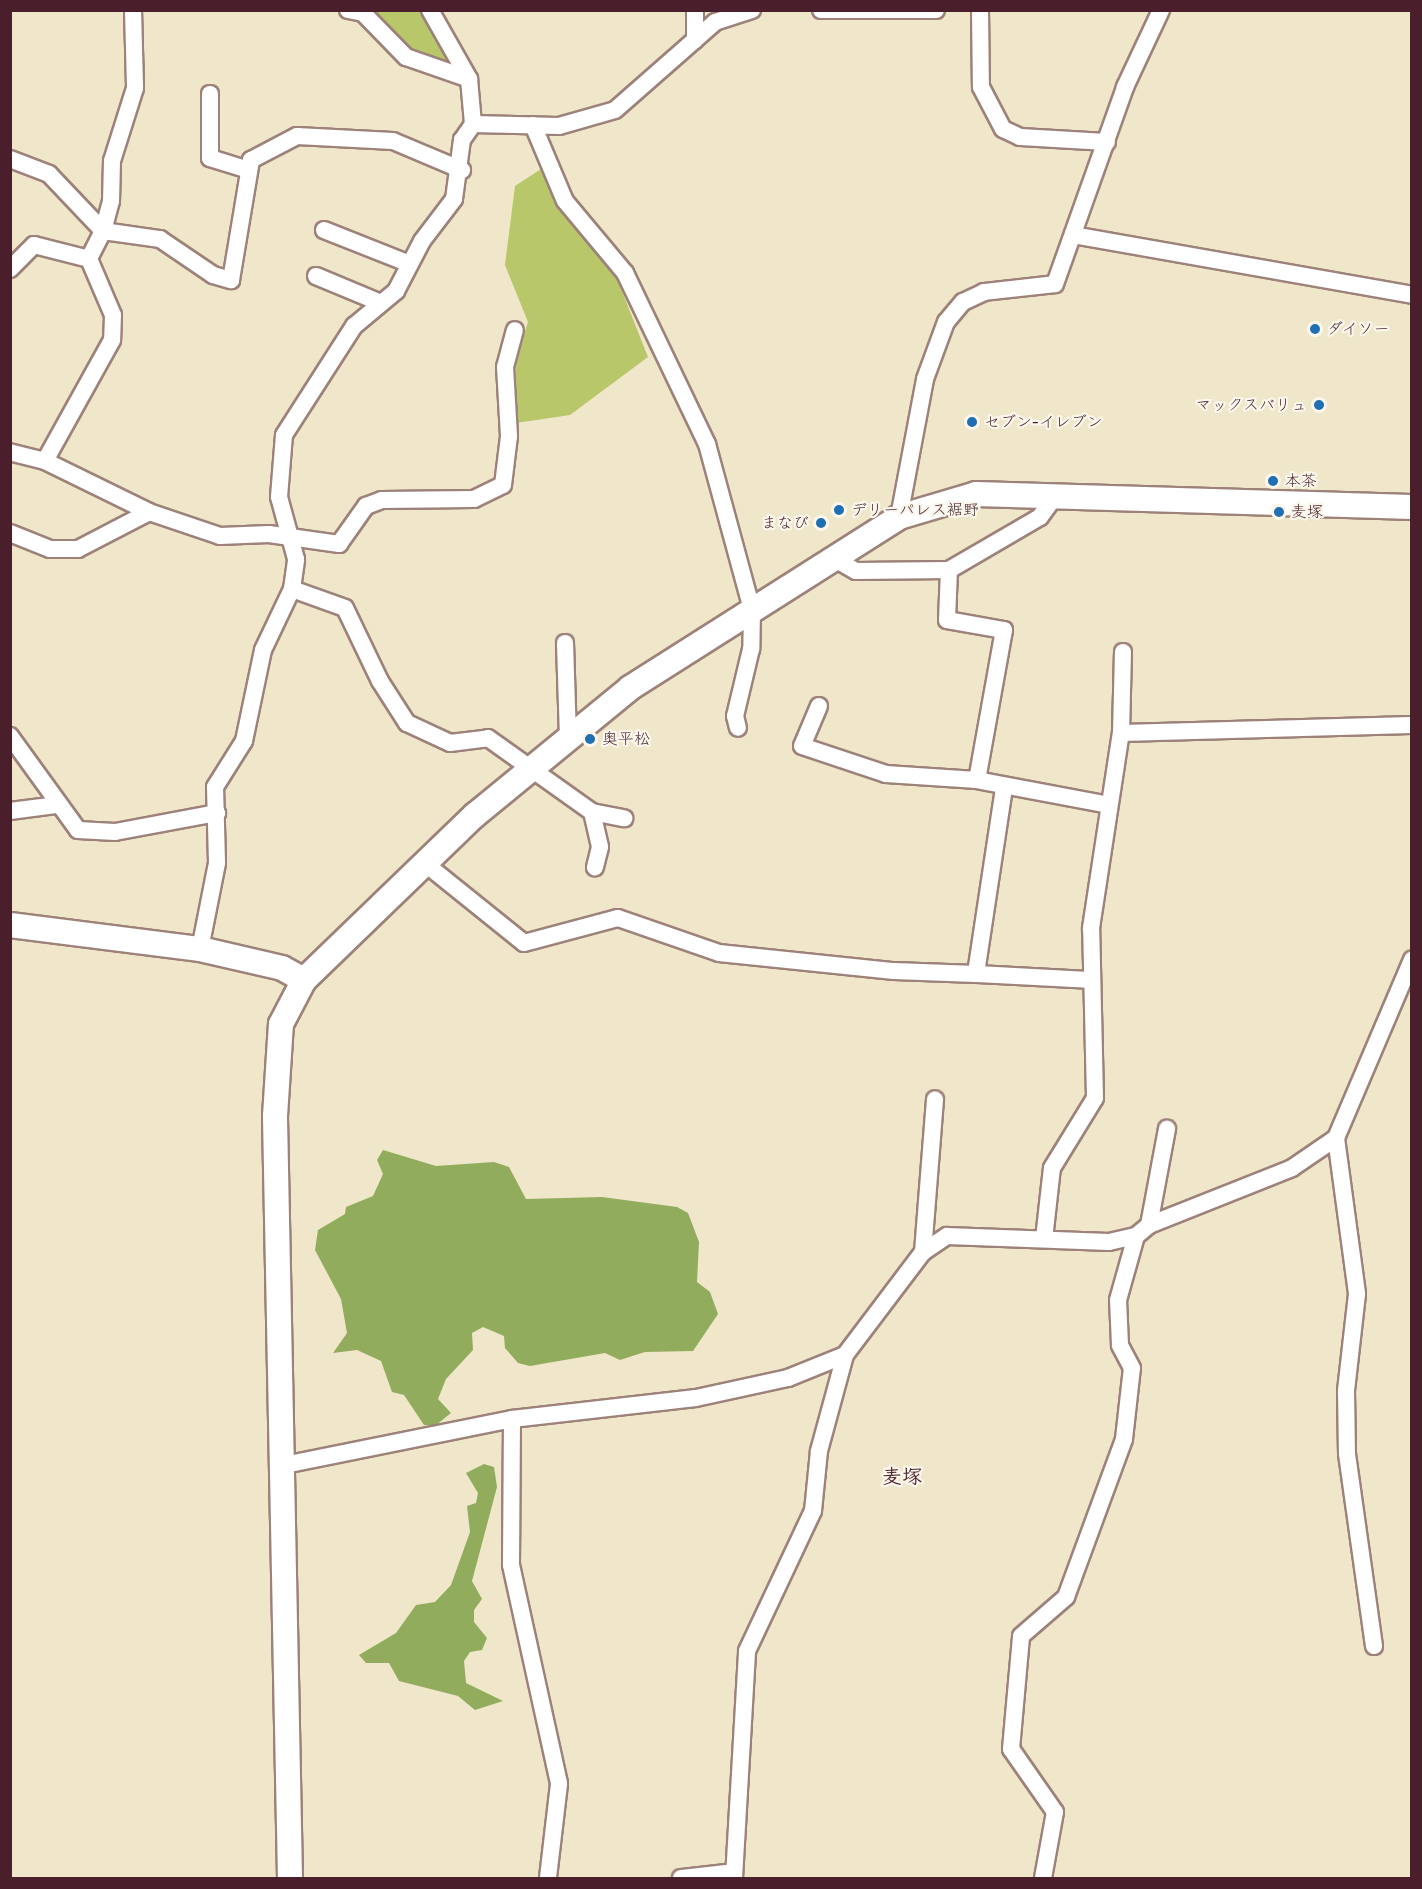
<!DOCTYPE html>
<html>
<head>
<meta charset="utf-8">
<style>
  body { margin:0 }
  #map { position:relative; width:1422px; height:1889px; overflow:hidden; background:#f0e6ca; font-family:Pangolin,"Klee One",sans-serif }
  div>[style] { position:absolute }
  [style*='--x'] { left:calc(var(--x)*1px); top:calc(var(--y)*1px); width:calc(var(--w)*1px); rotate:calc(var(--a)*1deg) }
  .green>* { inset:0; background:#b8c769 }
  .forest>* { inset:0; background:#92ac5d }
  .roads { filter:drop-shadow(2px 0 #9d827a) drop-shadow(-2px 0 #9d827a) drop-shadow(0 2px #9d827a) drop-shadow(0 -2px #9d827a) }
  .street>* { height:16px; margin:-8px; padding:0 8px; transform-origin:8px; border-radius:8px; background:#fff }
  .secondary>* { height:24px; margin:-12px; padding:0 12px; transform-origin:12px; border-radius:12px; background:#fff }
  .dots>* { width:16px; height:16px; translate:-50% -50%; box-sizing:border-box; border:3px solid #fbf7ec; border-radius:50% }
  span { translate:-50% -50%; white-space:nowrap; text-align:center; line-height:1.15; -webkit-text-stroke:4.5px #fbf7ec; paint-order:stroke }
  .poi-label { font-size:16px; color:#4a1f2b }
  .left { translate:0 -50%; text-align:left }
  .right { translate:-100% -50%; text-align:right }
  .quarter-label { font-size:20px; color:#4a1f2b; font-weight:700 }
  .frame { position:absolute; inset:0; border:12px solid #4a1f2b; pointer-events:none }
</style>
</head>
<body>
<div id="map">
  <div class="green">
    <i style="clip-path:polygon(368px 11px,420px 11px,453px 63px,405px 50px)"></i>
    <i style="clip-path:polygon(541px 169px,557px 208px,612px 266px,648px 357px,570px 415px,516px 423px,516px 359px,528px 322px,505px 265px,515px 186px)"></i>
  </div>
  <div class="forest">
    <i style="clip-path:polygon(383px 1150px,436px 1166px,494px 1162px,509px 1167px,526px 1199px,602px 1197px,677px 1207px,688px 1213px,699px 1242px,697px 1282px,710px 1292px,718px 1314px,693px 1351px,645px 1352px,620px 1360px,605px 1353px,530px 1366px,518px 1363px,505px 1348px,504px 1336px,483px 1327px,472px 1333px,473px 1350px,446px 1379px,438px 1399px,451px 1413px,436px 1425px,424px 1425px,404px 1395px,392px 1392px,381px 1361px,357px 1350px,333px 1353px,347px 1333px,341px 1299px,315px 1250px,318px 1230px,345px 1214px,346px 1207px,373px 1196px,383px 1174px,377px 1160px)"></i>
    <i style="clip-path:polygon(484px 1464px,494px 1467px,497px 1487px,472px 1581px,482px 1599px,474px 1610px,474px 1622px,487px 1638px,482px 1650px,470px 1652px,464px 1661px,466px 1683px,503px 1701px,475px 1710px,458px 1696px,399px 1681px,389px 1663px,366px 1663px,359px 1655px,396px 1633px,416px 1605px,435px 1602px,451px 1585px,470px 1532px,467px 1506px,476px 1503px,478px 1493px,466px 1473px)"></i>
  </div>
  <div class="roads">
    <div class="street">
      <i style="--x:133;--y:10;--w:78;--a:88.5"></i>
      <i style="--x:135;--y:88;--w:77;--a:107.5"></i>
      <i style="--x:112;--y:161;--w:40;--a:91.4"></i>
      <i style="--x:111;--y:201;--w:31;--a:105"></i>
      <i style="--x:103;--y:231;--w:58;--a:8"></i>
      <i style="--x:160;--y:239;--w:64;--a:34.2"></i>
      <i style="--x:213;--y:275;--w:19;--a:16"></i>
      <i style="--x:231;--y:280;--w:122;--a:-80.5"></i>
      <i style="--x:251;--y:160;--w:52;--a:-27.6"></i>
      <i style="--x:297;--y:136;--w:96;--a:3"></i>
      <i style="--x:393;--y:141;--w:75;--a:22.8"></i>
      <i style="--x:348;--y:10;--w:15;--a:11"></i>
      <i style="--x:363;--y:13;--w:62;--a:45.7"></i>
      <i style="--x:406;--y:57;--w:67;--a:19.2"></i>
      <i style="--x:430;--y:10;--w:79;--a:60.5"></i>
      <i style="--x:469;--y:79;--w:45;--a:84.9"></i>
      <i style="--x:821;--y:10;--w:115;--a:0"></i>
      <i style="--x:980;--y:10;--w:77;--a:89.3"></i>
      <i style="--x:981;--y:87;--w:47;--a:62.4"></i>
      <i style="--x:1003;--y:129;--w:19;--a:25"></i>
      <i style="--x:1020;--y:137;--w:87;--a:3.3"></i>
      <i style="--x:695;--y:40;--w:30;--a:-90"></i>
      <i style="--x:210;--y:94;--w:64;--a:90"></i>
      <i style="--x:210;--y:158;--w:41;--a:17.1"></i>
      <i style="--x:533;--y:125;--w:82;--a:67.2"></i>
      <i style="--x:565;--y:201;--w:94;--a:50.2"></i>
      <i style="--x:625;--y:273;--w:190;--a:64.4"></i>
      <i style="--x:707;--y:444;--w:172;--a:74.8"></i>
      <i style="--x:752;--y:610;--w:39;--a:91"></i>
      <i style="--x:751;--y:649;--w:69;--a:103.4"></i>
      <i style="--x:735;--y:716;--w:12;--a:76"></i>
      <i style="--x:10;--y:159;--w:42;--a:21"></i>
      <i style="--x:49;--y:174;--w:79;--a:46.5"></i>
      <i style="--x:103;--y:231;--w:31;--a:117"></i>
      <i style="--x:89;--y:259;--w:61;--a:66.8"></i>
      <i style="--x:113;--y:315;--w:25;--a:92"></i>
      <i style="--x:112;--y:340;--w:138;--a:119"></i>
      <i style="--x:45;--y:461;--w:36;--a:-166"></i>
      <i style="--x:324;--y:230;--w:92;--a:21.6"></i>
      <i style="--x:1073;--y:235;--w:344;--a:10"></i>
      <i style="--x:10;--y:269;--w:34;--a:-45"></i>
      <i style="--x:34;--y:245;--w:57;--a:14.3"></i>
      <i style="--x:316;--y:276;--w:70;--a:22.6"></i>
      <i style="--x:45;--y:461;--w:116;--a:26.1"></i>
      <i style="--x:899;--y:517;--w:140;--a:-79.3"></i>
      <i style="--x:925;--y:379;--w:61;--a:-69.8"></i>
      <i style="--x:946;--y:322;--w:26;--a:-50"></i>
      <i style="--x:963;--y:302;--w:23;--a:-25"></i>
      <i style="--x:984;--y:292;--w:71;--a:-6.4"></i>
      <i style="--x:1055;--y:284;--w:209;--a:-70.4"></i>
      <i style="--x:1125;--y:87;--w:85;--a:-64.9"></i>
      <i style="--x:10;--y:533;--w:43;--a:21.8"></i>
      <i style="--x:50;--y:549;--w:28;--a:0"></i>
      <i style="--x:78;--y:549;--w:80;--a:-27.5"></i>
      <i style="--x:149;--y:512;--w:75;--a:18.7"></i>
      <i style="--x:220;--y:536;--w:49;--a:-2.3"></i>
      <i style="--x:269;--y:534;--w:71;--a:8.1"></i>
      <i style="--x:339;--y:544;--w:47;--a:-54.6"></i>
      <i style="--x:366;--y:506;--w:17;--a:-21"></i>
      <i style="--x:382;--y:500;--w:92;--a:-0.6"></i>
      <i style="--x:474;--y:499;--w:32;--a:-26"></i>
      <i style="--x:503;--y:485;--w:49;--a:-83"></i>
      <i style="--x:509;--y:436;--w:69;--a:-93.3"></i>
      <i style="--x:505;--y:367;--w:38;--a:-75"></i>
      <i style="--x:835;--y:559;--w:24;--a:30"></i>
      <i style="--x:856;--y:571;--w:93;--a:-0.6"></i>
      <i style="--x:949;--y:570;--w:105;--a:-30.2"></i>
      <i style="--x:1040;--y:517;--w:29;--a:-54"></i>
      <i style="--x:949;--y:570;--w:50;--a:92.3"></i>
      <i style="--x:947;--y:620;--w:58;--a:10"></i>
      <i style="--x:1004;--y:630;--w:152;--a:100.2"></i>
      <i style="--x:292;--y:589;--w:56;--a:19.7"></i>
      <i style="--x:345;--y:608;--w:81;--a:64.4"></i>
      <i style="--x:380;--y:681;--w:50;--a:57.3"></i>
      <i style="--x:407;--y:723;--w:47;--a:24.9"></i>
      <i style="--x:450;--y:743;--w:38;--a:-7"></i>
      <i style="--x:488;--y:738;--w:128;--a:35.4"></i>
      <i style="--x:592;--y:812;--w:36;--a:77"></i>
      <i style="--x:600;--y:847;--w:21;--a:104"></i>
      <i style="--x:565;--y:643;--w:95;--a:88.2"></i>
      <i style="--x:819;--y:706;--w:43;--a:113"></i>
      <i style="--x:802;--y:746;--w:89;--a:18.4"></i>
      <i style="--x:886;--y:774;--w:91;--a:3.8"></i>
      <i style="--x:977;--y:780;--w:134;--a:10.7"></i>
      <i style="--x:1121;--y:733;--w:81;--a:-88.6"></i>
      <i style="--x:10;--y:736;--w:116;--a:54.1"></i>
      <i style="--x:78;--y:830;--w:37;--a:3"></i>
      <i style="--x:115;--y:832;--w:104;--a:-10.6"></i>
      <i style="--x:1004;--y:788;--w:188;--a:98.6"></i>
      <i style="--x:976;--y:974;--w:114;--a:3"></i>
      <i style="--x:10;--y:811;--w:46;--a:-7.4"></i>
      <i style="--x:592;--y:812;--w:33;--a:11"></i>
      <i style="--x:427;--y:865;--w:124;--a:38.8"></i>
      <i style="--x:524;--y:943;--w:97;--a:-14.9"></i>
      <i style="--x:618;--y:918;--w:107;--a:19.1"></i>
      <i style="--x:719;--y:953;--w:176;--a:5.9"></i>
      <i style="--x:894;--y:971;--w:82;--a:2.1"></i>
      <i style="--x:200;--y:949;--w:88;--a:-78.8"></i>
      <i style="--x:217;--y:863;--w:76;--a:-91.5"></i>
      <i style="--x:215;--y:787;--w:54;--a:-57.8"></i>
      <i style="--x:244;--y:741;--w:93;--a:-78.2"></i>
      <i style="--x:263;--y:650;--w:68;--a:-64.6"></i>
      <i style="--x:292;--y:589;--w:30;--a:-82"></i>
      <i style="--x:296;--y:559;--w:64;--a:-105.3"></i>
      <i style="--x:279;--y:497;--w:62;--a:-85.4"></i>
      <i style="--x:284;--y:435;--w:130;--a:-57.3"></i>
      <i style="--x:354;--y:326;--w:55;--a:-39.8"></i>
      <i style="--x:396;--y:291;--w:56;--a:-62.5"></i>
      <i style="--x:422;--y:241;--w:53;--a:-52.7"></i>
      <i style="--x:454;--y:199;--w:60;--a:-82.3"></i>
      <i style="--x:462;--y:140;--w:19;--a:-55"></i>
      <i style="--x:473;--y:124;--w:86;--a:1.3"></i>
      <i style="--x:559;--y:126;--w:58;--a:-15.9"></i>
      <i style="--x:615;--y:110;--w:133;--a:-41.3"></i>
      <i style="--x:715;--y:22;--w:39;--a:-18"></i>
      <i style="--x:1336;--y:1138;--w:157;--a:82.3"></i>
      <i style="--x:1357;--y:1294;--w:98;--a:96.5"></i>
      <i style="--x:1346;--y:1391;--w:63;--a:89.1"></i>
      <i style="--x:1347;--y:1454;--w:194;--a:82"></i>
      <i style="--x:1149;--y:1225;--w:98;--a:-79.4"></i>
      <i style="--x:1044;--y:1239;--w:71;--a:-83.6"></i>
      <i style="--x:1052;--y:1168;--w:82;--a:-58.4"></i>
      <i style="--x:1095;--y:1098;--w:170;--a:-91.3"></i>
      <i style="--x:1091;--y:928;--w:197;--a:-81.3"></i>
      <i style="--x:1121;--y:733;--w:291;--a:-1.6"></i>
      <i style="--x:923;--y:1252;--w:153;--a:-85.5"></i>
      <i style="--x:512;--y:1419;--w:146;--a:90.4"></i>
      <i style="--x:511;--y:1565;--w:224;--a:77.6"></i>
      <i style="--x:559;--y:1784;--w:95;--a:96.7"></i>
      <i style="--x:284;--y:1465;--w:233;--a:-11.4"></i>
      <i style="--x:512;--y:1419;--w:185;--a:-6.5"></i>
      <i style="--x:696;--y:1398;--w:94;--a:-12.3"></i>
      <i style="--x:788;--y:1378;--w:61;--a:-22"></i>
      <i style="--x:845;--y:1355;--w:129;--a:-52.9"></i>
      <i style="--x:923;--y:1252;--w:29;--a:-34"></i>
      <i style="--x:947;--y:1236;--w:162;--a:2.1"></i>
      <i style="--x:1109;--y:1242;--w:28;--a:-13"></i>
      <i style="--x:1136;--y:1236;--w:17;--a:-40"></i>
      <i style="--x:1149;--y:1225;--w:154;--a:-21.7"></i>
      <i style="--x:1292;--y:1168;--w:53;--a:-34.3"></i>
      <i style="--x:1336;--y:1138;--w:194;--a:-66.9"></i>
      <i style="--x:681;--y:1878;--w:53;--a:-6.5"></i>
      <i style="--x:734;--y:1878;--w:227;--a:-86.7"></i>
      <i style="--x:747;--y:1651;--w:155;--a:-64.8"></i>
      <i style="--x:813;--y:1511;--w:60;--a:-84.3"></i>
      <i style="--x:819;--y:1451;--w:99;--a:-74.8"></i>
      <i style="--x:1043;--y:1878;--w:67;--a:-79.7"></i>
      <i style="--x:1055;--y:1812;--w:77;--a:-124.9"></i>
      <i style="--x:1011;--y:1749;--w:113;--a:-84.9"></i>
      <i style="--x:1021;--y:1636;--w:60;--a:-40.9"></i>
      <i style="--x:1066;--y:1597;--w:168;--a:-69.8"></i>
      <i style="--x:1124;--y:1439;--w:71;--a:-83.6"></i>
      <i style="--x:1132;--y:1368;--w:26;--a:-118"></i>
      <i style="--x:1120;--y:1345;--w:45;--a:-92.5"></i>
      <i style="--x:1118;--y:1300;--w:66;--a:-74.3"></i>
    </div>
    <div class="secondary">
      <i style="--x:10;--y:925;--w:192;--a:7.2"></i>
      <i style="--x:200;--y:949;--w:84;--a:13"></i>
      <i style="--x:282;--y:968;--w:25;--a:29"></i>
      <i style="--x:290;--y:1878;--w:762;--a:-91.13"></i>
      <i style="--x:275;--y:1116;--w:92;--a:-86.3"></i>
      <i style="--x:281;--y:1024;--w:50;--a:-62.4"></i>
      <i style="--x:304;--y:980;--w:238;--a:-44"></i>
      <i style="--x:475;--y:815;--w:200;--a:-39.3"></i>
      <i style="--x:630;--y:688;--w:319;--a:-32.4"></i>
      <i style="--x:899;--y:517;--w:80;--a:-16.6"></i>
      <i style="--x:976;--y:494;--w:436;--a:1.7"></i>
    </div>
  </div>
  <div class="dots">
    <i style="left:1315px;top:329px;background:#1f6fb2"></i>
    <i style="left:1319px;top:405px;background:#1f6fb2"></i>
    <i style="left:972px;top:422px;background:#1f6fb2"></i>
    <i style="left:1273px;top:481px;background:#1f6fb2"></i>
    <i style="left:839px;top:510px;background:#1f6fb2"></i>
    <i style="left:1279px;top:512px;background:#1f6fb2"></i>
    <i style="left:821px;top:523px;background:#1f6fb2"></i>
    <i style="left:590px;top:739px;background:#1f6fb2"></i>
  </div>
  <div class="poi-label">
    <span class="left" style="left:1327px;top:329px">ダイソー</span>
    <span class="right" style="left:1307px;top:405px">マックスバリュ</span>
    <span class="left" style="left:984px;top:422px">セブン-イレブン</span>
    <span class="left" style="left:1285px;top:481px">本茶</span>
    <span class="left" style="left:851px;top:510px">デリーパレス裾野</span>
    <span class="left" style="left:1291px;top:512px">麦塚</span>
    <span class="right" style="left:809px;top:523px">まなび</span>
    <span class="left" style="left:602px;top:739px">奥平松</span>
  </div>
  <div class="quarter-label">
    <span style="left:902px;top:1476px">麦塚</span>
  </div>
  <div class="frame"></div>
</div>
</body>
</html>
